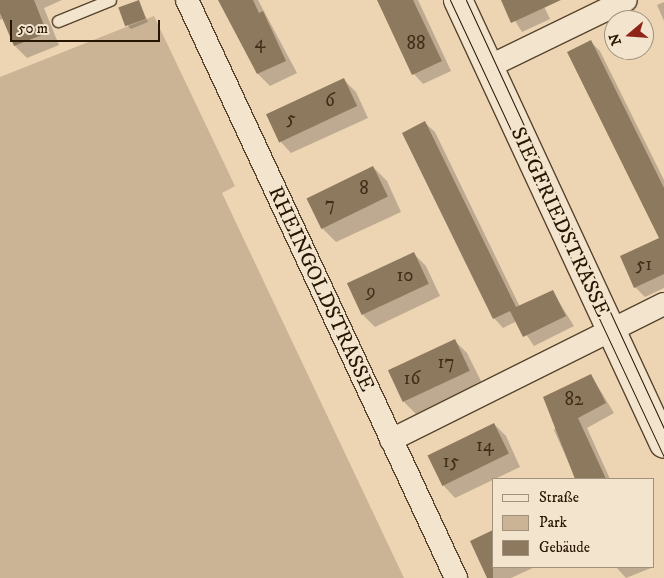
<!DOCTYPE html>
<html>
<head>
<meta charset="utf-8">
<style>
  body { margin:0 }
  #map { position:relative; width:664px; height:578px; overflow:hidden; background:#edd5b4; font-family:"IM FELL DW Pica",serif }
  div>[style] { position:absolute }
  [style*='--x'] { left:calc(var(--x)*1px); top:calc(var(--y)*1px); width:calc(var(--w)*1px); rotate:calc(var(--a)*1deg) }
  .green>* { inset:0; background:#cbb495 }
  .shadow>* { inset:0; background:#0003 }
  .building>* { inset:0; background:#8d795e; transform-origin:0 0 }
  .roads { filter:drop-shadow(1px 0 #58452d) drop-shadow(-1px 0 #58452d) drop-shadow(0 1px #58452d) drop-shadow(0 -1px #58452d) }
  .service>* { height:11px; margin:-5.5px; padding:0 5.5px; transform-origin:5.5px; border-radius:5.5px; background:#f3e4ce }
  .minor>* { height:22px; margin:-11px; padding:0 11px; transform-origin:11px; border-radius:11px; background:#f3e4ce }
  .tertiary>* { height:28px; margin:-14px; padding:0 14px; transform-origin:14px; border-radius:14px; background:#f3e4ce }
  .tram>* { height:1px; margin:-0.5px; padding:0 0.5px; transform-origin:0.5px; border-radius:0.5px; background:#261500 }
  span { translate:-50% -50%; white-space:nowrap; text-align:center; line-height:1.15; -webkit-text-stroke:4.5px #f3e4ce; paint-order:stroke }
  .number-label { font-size:19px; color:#402e18 }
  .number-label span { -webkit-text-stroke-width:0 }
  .street-label { font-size:21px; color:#261500 }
  .legend { position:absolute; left:492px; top:478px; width:162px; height:90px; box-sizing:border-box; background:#f3e4ce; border:1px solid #a1917c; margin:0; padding:6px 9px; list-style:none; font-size:15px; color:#261500 }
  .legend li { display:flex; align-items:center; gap:10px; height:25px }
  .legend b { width:25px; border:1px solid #a1917c }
  .north { position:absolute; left:604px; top:10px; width:50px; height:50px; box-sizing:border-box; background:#f3e4ce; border:1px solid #a1917c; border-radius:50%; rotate:252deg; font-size:14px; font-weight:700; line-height:20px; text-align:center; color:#261500 }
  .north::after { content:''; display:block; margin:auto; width:18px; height:22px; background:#8f2418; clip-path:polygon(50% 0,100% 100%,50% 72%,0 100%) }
  .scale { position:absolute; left:10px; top:20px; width:150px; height:22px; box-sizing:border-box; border:2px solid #261500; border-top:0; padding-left:6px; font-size:15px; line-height:18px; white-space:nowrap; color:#261500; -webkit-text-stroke:4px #f3e4ce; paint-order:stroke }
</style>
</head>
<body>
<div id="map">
  <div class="green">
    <i style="clip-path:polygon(154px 16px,235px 186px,222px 193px,404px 578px,0 578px,0 77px)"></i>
  </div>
  <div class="shadow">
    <i style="clip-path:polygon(0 0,62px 0,44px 8px,59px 45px,27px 58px,15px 46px,4px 18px,0 20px)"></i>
    <i style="clip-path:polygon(221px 0,258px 0,297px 73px,270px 86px,258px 74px)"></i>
    <i style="clip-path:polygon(378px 0,418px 0,451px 71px,423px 84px,414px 74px)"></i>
    <i style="clip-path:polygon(502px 0,541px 0,550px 19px,522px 32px)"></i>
    <i style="clip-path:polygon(139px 2px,148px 22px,131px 29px,128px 26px)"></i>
    <i style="clip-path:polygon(664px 2px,664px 21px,657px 5px)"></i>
    <i style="clip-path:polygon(591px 42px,600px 51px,664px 180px,664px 288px,645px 297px,635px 287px,661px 238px)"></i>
    <i style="clip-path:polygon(344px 80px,356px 92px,368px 118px,291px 153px,279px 140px)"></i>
    <i style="clip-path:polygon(425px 123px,435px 132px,520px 307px,552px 291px,574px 326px,534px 346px,517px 321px,503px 328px,494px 318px)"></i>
    <i style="clip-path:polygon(373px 167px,387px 181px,401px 212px,336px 242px,322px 228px)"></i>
    <i style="clip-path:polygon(414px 254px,426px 266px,440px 296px,375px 327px,363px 315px)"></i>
    <i style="clip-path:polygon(455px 341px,467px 353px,482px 383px,416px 414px,404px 402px)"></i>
    <i style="clip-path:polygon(591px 375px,614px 413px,587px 428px,610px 479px,576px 479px,554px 430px)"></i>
    <i style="clip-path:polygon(494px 424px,506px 436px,520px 467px,455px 498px,443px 485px)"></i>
    <i style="clip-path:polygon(493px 567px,535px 567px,511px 578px,491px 578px)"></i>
    <i style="clip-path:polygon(616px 567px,650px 567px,651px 568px,626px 578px)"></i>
  </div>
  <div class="building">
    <i style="clip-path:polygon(0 0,34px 0,47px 33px,14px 46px,0 13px)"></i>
    <i style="left:139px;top:0;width:20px;height:22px;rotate:70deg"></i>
    <i style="clip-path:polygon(218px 0,253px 0,259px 13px,263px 11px,286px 61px,257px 74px)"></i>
    <i style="clip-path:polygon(377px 0,413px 0,442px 61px,412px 75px)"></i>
    <i style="clip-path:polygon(501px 0,561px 0,511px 23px)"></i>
    <i style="clip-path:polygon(591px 40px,664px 188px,664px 274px,634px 288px,620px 256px,659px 238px,567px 52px)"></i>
    <i style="left:344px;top:78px;width:31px;height:86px;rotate:65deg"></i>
    <i style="clip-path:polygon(425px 121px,516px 307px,553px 290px,566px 316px,523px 337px,510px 311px,493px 319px,402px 133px)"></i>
    <i style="left:373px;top:166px;width:34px;height:74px;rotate:64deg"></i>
    <i style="left:414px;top:252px;width:35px;height:74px;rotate:65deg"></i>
    <i style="left:455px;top:339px;width:35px;height:74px;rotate:65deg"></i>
    <i style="clip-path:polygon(591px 374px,606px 403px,578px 418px,606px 479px,575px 479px,543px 397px)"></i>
    <i style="left:494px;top:423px;width:34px;height:74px;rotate:64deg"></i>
    <i style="clip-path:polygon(493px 530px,493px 578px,487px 578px,470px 541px)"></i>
  </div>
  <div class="roads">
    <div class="service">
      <i style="--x:58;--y:21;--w:56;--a:-22"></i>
    </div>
    <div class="minor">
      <i style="--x:187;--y:0;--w:638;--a:65.04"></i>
      <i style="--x:488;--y:67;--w:153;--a:-25.9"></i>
      <i style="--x:391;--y:440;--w:305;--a:-26.5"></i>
    </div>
    <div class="tertiary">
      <i style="--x:458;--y:0;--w:489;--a:65.1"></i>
    </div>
  </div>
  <div class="tram">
    <i style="--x:450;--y:0;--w:505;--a:64.91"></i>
    <i style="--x:466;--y:0;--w:472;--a:65.2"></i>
  </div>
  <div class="number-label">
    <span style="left:260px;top:43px">4</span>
    <span style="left:416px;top:44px">88</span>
    <span style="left:330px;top:101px">6</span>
    <span style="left:291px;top:119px">5</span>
    <span style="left:364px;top:189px">8</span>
    <span style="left:330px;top:205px">7</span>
    <span style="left:644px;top:265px">51</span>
    <span style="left:405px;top:276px">10</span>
    <span style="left:371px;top:292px">9</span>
    <span style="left:446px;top:363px">17</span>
    <span style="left:412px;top:379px">16</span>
    <span style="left:574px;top:400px">82</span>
    <span style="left:485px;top:446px">14</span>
    <span style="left:451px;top:462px">15</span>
  </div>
  <div class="street-label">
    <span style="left:560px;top:222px;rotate:65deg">SIEGFRIEDSTRASSE</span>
    <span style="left:321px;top:289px;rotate:65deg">RHEINGOLDSTRASSE</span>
  </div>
  <ul class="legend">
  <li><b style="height:6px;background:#f3e4ce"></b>Straße</li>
  <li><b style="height:14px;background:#cbb495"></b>Park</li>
  <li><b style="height:14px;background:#8d795e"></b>Gebäude</li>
  </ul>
  <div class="north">N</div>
  <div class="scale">50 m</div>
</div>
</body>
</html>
